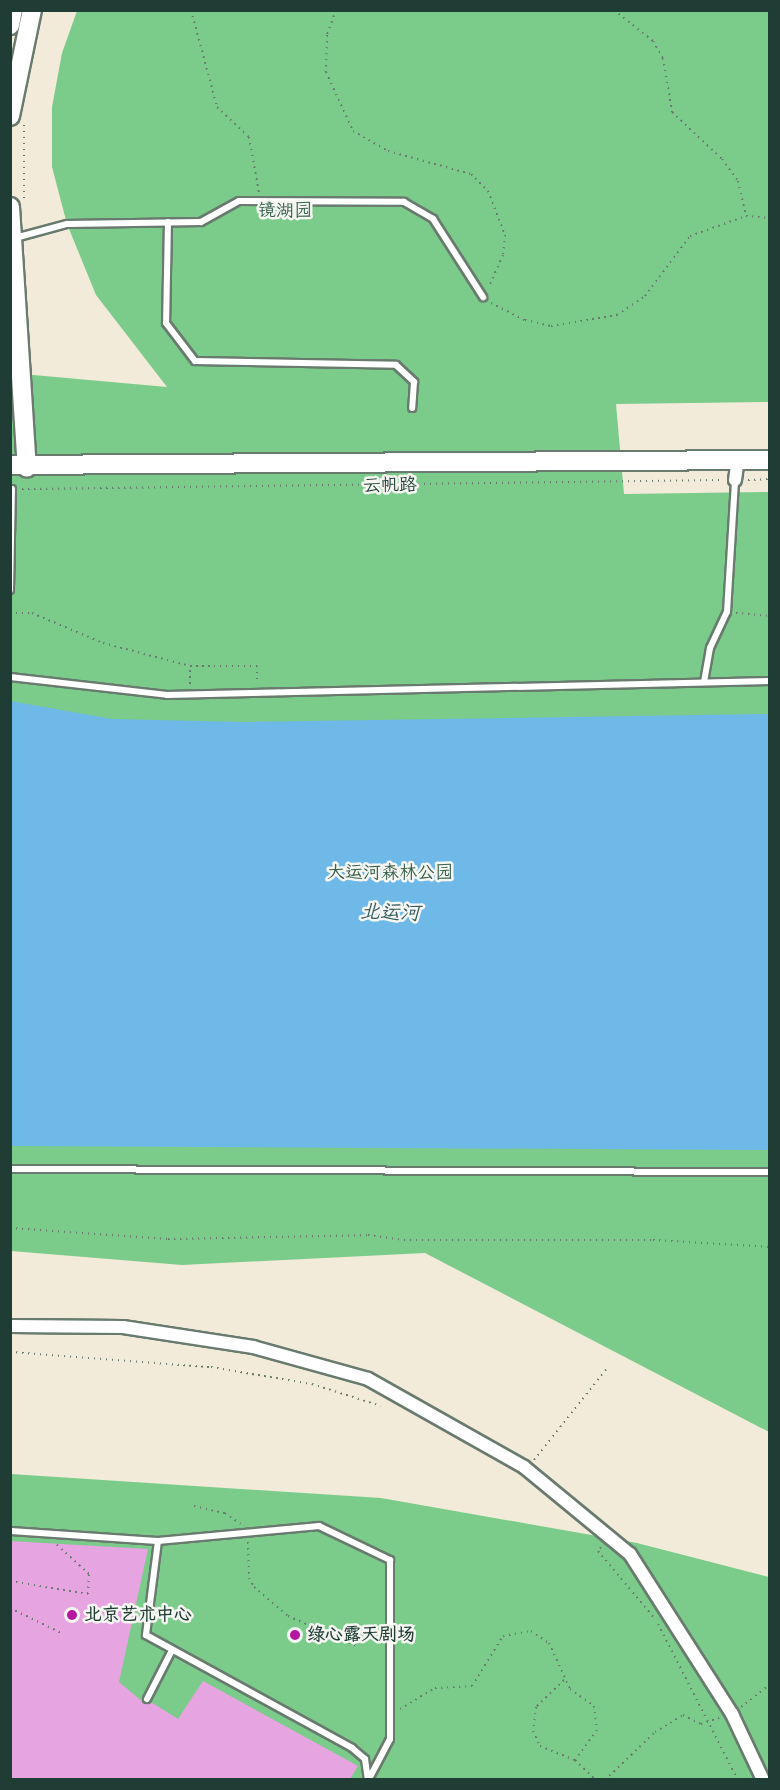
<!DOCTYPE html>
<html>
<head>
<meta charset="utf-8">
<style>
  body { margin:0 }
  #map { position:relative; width:780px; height:1790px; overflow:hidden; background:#f3ebda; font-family:"Balsamiq Sans","LXGW WenKai TC",sans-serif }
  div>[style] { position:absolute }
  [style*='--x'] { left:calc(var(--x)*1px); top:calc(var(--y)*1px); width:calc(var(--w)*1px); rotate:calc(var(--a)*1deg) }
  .green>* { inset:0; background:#7bcb8b }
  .water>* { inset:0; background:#6eb9e7 }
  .building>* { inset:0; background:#e6a4e0 }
  .path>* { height:2px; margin-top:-1px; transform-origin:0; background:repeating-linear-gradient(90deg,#697a6e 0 1.5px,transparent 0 6px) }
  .roads { filter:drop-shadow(2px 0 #697a6e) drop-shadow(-2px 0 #697a6e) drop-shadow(0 2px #697a6e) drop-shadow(0 -2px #697a6e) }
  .lane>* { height:6px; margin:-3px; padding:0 3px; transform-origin:3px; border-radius:3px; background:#fff }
  .street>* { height:12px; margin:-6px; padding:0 6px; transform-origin:6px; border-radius:6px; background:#fff }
  .secondary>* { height:18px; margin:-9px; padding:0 9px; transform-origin:9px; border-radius:9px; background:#fff }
  .dots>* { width:16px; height:16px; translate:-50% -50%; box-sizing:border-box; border:3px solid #f6f6f2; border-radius:50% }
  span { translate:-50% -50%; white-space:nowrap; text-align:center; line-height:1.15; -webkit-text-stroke:5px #f6f6f2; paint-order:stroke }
  .park-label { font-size:18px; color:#36604a }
  .street-label { font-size:18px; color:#1f3d34 }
  .poi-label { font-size:18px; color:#1f3d34; font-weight:700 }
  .left { translate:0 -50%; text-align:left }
  .water-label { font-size:20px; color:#335c61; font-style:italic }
  .frame { position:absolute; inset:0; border:12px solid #1f3d34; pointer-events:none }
</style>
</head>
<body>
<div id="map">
  <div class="green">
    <i style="clip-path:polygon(77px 11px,769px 11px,769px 402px,616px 404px,624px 494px,769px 492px,769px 1432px,425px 1253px,182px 1265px,11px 1251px,11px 373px,167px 387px,96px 295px,67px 224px,52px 167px,52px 107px,62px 53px)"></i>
    <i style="clip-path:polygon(11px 1474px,381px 1498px,637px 1543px,769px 1577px,769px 1779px,11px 1780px)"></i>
  </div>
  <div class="water">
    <i style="clip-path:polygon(10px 701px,112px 719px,243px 722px,769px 714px,769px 1150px,11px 1146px)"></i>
  </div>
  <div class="building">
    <i style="clip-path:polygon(10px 1541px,148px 1549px,119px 1682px,144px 1703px,151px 1702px,178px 1719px,203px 1681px,358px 1766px,350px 1779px,10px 1779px)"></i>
  </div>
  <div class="path">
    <i style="--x:191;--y:10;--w:100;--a:75"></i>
    <i style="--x:217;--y:107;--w:44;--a:43.2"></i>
    <i style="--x:249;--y:137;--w:57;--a:79.9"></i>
    <i style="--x:336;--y:10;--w:27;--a:110"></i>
    <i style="--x:327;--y:35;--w:37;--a:92"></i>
    <i style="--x:326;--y:72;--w:65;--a:65.4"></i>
    <i style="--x:353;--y:131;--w:40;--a:29.7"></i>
    <i style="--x:388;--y:151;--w:86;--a:15.5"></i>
    <i style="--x:471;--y:174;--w:24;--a:45"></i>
    <i style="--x:488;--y:191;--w:47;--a:68.9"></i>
    <i style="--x:505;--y:235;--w:20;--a:96"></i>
    <i style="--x:503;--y:255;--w:36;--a:114"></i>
    <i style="--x:614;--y:10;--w:50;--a:38.5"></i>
    <i style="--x:653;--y:41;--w:20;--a:60"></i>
    <i style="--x:663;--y:58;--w:55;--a:80.5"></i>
    <i style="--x:672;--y:112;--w:69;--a:43.2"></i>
    <i style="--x:722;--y:159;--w:27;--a:54"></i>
    <i style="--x:738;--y:181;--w:36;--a:77"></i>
    <i style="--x:24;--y:125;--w:76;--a:90"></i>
    <i style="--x:491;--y:303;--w:38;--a:27"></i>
    <i style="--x:525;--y:320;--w:27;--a:13"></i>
    <i style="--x:551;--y:326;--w:67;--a:-9.5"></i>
    <i style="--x:617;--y:315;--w:34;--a:-34"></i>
    <i style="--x:645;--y:296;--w:75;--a:-53.1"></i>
    <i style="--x:690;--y:236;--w:59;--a:-19.7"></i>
    <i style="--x:746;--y:216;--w:24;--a:5"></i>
    <i style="--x:748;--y:480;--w:22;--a:-3"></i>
    <i style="--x:22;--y:489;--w:699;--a:-0.74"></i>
    <i style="--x:10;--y:613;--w:22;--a:0"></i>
    <i style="--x:32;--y:613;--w:77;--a:22.9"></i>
    <i style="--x:103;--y:643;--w:90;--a:14.8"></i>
    <i style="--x:190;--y:666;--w:67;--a:0"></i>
    <i style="--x:257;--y:666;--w:18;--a:90"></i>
    <i style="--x:736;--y:613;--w:34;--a:5"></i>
    <i style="--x:190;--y:684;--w:18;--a:-90"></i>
    <i style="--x:10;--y:1228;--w:158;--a:4"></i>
    <i style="--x:168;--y:1239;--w:200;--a:-1.1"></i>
    <i style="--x:368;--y:1235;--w:36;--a:8"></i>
    <i style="--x:404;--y:1240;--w:249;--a:0"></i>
    <i style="--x:653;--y:1240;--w:117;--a:3.4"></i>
    <i style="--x:10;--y:1352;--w:202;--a:4.3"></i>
    <i style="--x:211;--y:1367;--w:102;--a:9.6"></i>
    <i style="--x:312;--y:1384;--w:72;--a:17.7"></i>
    <i style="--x:534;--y:1460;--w:119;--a:-51.5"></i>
    <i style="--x:194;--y:1506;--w:32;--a:13"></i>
    <i style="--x:225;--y:1513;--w:19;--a:35"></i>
    <i style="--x:248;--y:1542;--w:36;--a:88"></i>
    <i style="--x:249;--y:1578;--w:10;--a:61"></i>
    <i style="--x:254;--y:1587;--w:45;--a:40.5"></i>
    <i style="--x:288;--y:1616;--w:75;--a:23.5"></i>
    <i style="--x:601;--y:1547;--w:5;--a:127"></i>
    <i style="--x:598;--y:1551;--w:89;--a:50"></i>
    <i style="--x:10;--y:1581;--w:79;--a:9.5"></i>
    <i style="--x:88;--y:1594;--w:20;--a:-87"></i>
    <i style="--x:89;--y:1574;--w:46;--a:-137.6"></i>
    <i style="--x:10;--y:1608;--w:59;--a:26.1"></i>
    <i style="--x:658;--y:1624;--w:175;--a:62.9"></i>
    <i style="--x:564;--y:1680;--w:39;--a:136"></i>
    <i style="--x:536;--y:1707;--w:24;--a:97"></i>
    <i style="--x:533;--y:1731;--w:17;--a:65"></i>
    <i style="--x:540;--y:1746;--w:38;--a:22"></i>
    <i style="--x:741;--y:1707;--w:37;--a:-38"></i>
    <i style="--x:400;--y:1709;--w:41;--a:-31"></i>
    <i style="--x:435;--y:1688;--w:37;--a:-3"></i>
    <i style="--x:472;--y:1686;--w:59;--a:-58.2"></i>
    <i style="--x:503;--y:1636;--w:28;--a:-10"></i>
    <i style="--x:531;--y:1631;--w:22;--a:34"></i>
    <i style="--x:549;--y:1643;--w:51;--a:65.5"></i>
    <i style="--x:570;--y:1689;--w:29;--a:35"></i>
    <i style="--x:594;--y:1706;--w:24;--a:83"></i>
    <i style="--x:597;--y:1730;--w:37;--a:126"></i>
    <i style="--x:575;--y:1760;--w:29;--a:44"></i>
    <i style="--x:605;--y:1780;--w:69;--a:-43.8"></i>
    <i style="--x:655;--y:1732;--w:33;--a:-31"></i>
    <i style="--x:683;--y:1715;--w:20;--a:27"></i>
    <i style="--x:701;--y:1724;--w:21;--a:-19"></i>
  </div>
  <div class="roads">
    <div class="lane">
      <i style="--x:168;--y:222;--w:101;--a:91.1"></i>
      <i style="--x:166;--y:323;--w:48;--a:52.7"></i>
      <i style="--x:195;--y:361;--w:201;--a:1.1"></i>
      <i style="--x:396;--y:365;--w:25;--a:43"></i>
      <i style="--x:414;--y:382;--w:26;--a:94"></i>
      <i style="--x:15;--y:238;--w:54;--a:-15.1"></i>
      <i style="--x:67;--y:224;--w:134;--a:-0.9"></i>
      <i style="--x:201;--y:222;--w:43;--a:-28.9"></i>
      <i style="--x:239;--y:201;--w:165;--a:0.3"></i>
      <i style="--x:404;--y:202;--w:34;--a:30"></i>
      <i style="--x:433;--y:219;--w:93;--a:57.3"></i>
      <i style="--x:10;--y:590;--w:101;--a:-88.9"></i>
      <i style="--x:10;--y:677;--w:158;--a:6.5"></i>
      <i style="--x:167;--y:695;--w:603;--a:-1.33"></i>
      <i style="--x:704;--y:682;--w:35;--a:-80"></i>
      <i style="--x:710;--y:648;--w:40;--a:-65"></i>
      <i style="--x:727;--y:612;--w:132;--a:-86.5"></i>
      <i style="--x:10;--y:1169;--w:760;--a:0.23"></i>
      <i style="--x:10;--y:1531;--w:148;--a:3.9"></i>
      <i style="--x:158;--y:1541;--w:95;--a:97.3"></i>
      <i style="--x:146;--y:1635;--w:235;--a:28.7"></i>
      <i style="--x:352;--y:1748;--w:17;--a:40"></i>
      <i style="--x:365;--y:1759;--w:21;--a:82"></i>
      <i style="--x:158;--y:1541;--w:162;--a:-5.3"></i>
      <i style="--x:319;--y:1526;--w:79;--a:25.6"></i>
      <i style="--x:390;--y:1560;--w:179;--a:90"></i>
      <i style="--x:390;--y:1739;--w:43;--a:117.8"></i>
      <i style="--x:147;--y:1699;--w:53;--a:-62.9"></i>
    </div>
    <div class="street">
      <i style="--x:735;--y:480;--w:21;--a:-82"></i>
      <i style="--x:10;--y:1326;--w:113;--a:0.5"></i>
      <i style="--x:123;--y:1327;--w:132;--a:8.7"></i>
      <i style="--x:253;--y:1347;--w:119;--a:15.5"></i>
      <i style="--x:368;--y:1379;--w:179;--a:29.4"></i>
      <i style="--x:524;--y:1467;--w:137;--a:39.4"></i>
      <i style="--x:630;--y:1554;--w:190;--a:57.5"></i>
      <i style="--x:732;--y:1714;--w:73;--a:64.8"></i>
    </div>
    <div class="secondary">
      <i style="--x:10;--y:25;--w:15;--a:-79"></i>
      <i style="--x:10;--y:116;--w:108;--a:-78.3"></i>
      <i style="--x:10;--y:207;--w:261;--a:86.3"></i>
      <i style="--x:10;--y:465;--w:760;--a:-0.38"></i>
    </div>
  </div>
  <div class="dots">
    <i style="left:72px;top:1615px;background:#b5179e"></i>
    <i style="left:295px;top:1635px;background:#b5179e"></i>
  </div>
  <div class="park-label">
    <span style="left:285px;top:211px">镜湖园</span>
    <span style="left:390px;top:873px">大运河森林公园</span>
  </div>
  <div class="street-label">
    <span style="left:390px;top:486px;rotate:-1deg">云帆路</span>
  </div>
  <div class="poi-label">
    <span class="left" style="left:84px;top:1615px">北京艺术中心</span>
    <span class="left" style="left:307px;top:1635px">绿心露天剧场</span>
  </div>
  <div class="water-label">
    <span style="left:390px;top:913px;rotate:2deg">北运河</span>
  </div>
  <div class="frame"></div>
</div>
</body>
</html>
